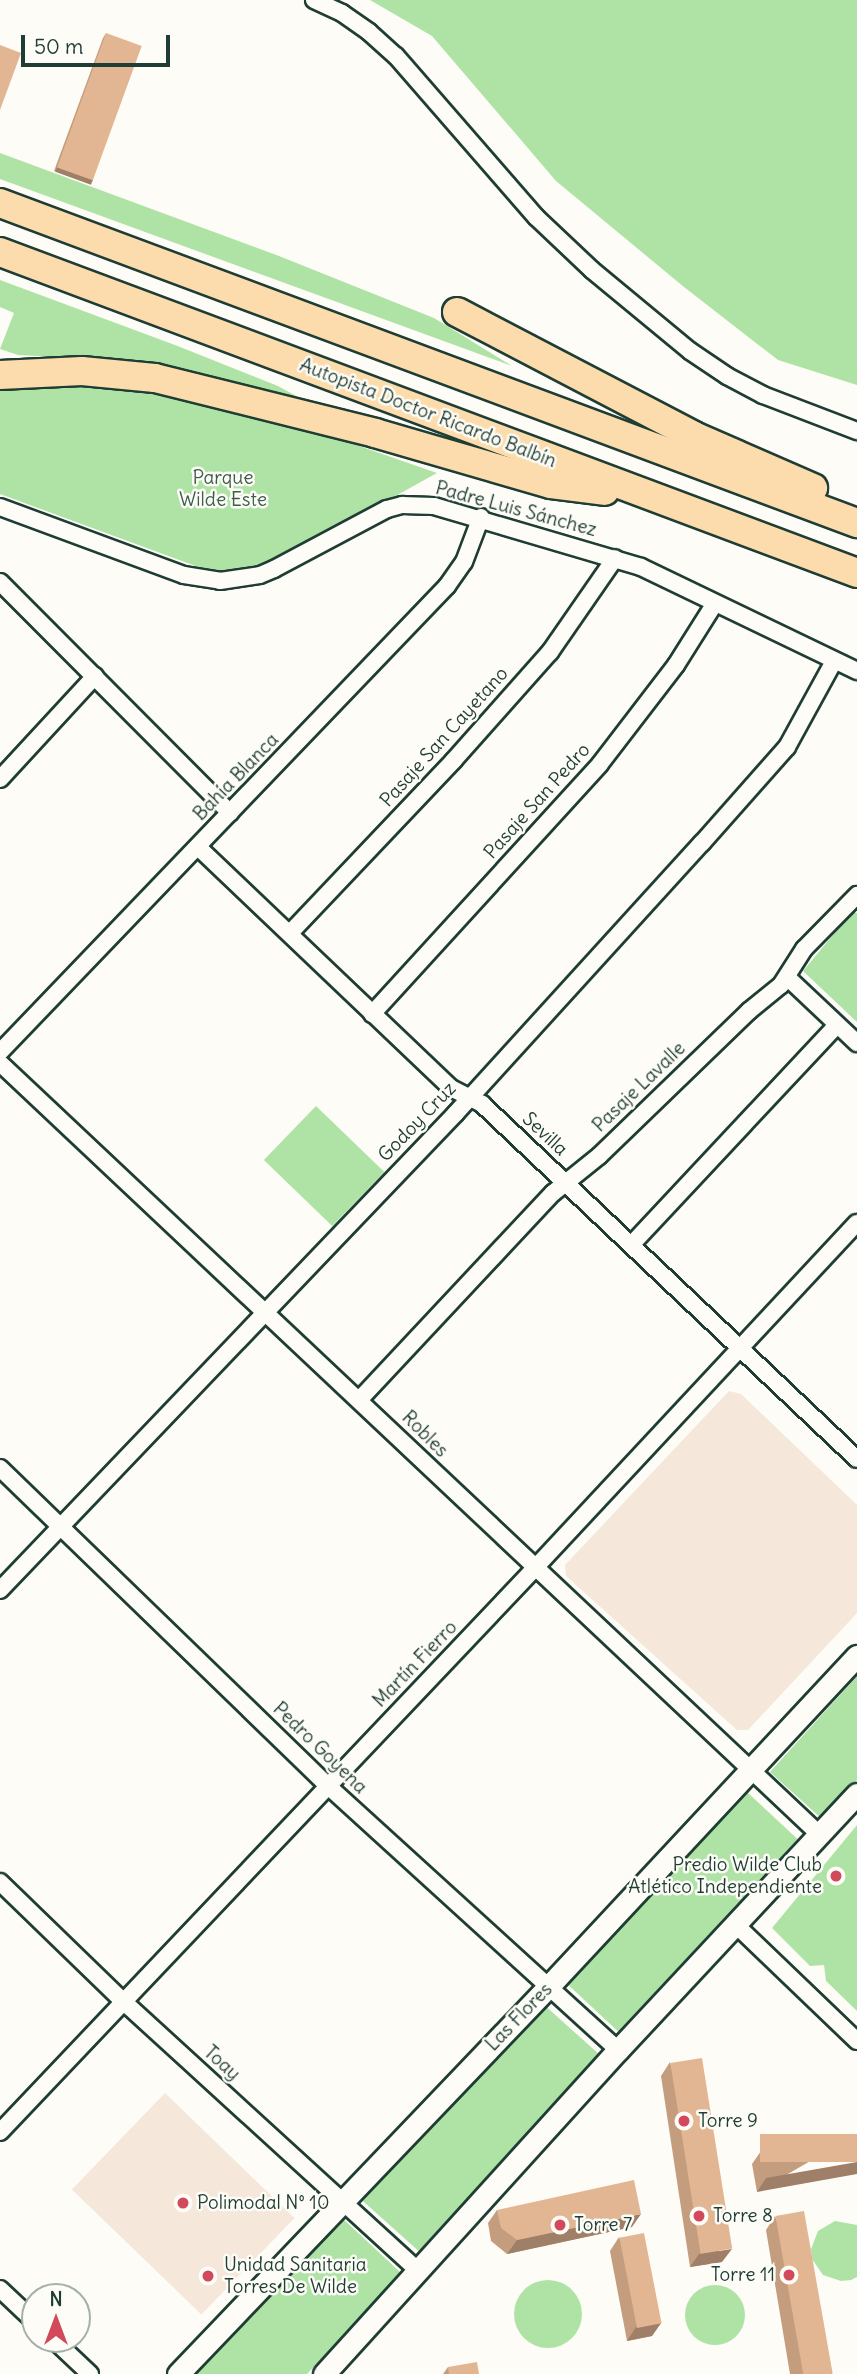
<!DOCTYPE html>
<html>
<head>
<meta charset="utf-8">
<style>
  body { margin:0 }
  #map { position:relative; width:857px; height:2374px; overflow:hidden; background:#fdfcf7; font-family:Delius,sans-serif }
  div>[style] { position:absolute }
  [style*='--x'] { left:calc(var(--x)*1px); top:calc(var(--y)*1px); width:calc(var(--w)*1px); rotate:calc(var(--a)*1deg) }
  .built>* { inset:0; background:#f5e7d9; transform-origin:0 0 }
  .green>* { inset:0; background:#afe3a5; transform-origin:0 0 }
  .round { border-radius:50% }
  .roads { filter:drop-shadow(2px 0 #1f3d34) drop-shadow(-2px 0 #1f3d34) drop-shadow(0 2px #1f3d34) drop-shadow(0 -2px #1f3d34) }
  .street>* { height:16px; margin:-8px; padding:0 8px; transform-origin:8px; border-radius:8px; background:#fdfcf7 }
  .secondary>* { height:21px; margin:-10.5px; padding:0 10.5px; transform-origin:10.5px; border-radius:10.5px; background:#fdfcf7 }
  .highway>* { height:28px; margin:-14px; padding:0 14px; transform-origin:14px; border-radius:14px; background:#fcdcac }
  .wall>* { inset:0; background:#c39d7e }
  .shaded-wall>* { inset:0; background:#9f7f67; transform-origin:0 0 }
  .building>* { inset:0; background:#e3b693; transform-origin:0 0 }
  .dots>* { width:19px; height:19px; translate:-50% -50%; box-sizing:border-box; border:4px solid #fdfcf7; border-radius:50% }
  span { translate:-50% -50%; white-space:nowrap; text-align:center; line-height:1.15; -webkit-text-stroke:5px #fdfcf7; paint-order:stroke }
  .street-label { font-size:19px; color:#1f3d34 }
  .park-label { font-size:19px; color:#3c5e4b }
  .poi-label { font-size:19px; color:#1f3d34 }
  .right { translate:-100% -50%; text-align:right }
  .left { translate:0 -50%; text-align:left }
  .north { position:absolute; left:21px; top:2283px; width:70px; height:70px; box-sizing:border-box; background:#fdfcf7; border:2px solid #a4b0a9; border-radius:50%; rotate:0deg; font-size:19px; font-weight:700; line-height:28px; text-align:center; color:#1f3d34 }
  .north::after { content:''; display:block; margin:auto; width:24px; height:32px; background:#d1495b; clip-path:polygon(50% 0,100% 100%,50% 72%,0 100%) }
  .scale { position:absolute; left:21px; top:35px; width:149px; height:32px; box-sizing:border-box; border:4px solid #1f3d34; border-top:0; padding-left:9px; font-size:21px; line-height:24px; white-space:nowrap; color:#1f3d34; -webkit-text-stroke:5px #fdfcf7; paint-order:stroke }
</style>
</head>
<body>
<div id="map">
  <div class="built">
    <i style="clip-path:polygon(729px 1391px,741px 1394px,857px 1505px,857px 1613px,748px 1730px,737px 1730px,566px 1576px,565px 1565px)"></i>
    <i style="left:165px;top:2093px;width:180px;height:134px;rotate:44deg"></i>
  </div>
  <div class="green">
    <i style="clip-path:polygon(370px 0,857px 0,857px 385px,778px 360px,684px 287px,556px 181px,432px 36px)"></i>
    <i style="clip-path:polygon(0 153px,279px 256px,434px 318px,512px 366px,0 179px)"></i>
    <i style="clip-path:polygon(0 280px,175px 345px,278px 386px,298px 397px,98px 359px,18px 355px,0 349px,14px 313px,0 307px)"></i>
    <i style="clip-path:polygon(75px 383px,141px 388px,299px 425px,437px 473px,280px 560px,253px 570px,227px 572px,201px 568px,0 494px,0 387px)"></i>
    <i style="clip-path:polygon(852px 912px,857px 913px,857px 1022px,803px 971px)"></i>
    <i style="left:316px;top:1106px;width:95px;height:75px;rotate:44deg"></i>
    <i style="clip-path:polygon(857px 1676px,857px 1780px,822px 1819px,770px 1772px)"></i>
    <i style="left:747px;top:1792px;width:69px;height:263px;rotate:43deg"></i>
    <i style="clip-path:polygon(857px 1825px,857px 2011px,826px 1981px,824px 1965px,810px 1966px,772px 1928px)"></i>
    <i style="left:541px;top:2002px;width:82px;height:267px;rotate:42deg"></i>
    <i style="clip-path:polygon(340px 2216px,401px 2273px,307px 2374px,192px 2374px)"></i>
    <i style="clip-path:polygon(835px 2221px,857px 2225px,857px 2277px,851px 2280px,841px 2281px,823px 2275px,812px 2259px,811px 2249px,818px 2231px)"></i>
    <i class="round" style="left:514px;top:2280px;width:68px;height:68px"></i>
    <i class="round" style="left:685px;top:2285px;width:60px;height:60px"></i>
  </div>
  <div class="roads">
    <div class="street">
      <i style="--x:314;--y:0;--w:31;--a:25"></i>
      <i style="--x:342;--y:13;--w:33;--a:35"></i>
      <i style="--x:369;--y:32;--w:36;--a:42"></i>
      <i style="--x:396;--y:56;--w:213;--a:49"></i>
      <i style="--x:536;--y:217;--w:77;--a:43.4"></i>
      <i style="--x:592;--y:270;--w:127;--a:39.6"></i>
      <i style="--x:690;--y:351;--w:45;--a:34"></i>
      <i style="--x:727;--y:376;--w:41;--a:27.8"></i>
      <i style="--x:763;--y:395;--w:101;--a:21"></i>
      <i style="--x:0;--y:507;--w:196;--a:20.3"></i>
      <i style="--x:184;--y:575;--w:36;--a:9"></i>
      <i style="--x:220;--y:581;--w:40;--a:-8.5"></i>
      <i style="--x:260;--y:575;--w:15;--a:-23"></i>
      <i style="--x:274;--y:569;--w:128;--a:-28"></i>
      <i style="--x:387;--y:509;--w:16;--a:-15"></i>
      <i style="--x:402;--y:505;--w:32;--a:2"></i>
      <i style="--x:434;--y:506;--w:216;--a:16.4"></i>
      <i style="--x:641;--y:567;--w:240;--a:25.7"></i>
      <i style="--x:0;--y:582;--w:326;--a:45.1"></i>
      <i style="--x:0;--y:779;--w:140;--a:-47.3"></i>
      <i style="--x:198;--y:847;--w:349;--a:43.6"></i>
      <i style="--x:451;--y:1088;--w:35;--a:27"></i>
      <i style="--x:482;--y:1104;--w:516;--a:43.43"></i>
      <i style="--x:291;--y:932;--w:237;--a:-46.5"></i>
      <i style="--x:454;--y:760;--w:144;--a:-48.4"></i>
      <i style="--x:550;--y:652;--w:114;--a:-55.3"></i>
      <i style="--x:788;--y:978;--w:95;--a:43.3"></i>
      <i style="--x:372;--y:1014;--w:338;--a:-47.6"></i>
      <i style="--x:600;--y:764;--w:125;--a:-52.5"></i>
      <i style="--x:676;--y:665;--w:73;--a:-57.8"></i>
      <i style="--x:0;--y:1052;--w:646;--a:-46.19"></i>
      <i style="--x:447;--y:586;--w:29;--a:-55"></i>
      <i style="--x:464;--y:562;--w:48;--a:-69.3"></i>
      <i style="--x:0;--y:1063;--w:1126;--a:43.27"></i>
      <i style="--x:632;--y:1244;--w:300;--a:-46.9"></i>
      <i style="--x:360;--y:1399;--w:282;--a:-46.9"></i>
      <i style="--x:553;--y:1193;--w:59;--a:-38.8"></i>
      <i style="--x:599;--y:1156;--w:209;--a:-44"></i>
      <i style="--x:749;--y:1011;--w:41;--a:-39.1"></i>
      <i style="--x:781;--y:985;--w:43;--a:-57.4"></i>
      <i style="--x:804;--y:949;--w:76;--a:-45.5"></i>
      <i style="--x:0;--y:1468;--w:455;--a:44.1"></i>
      <i style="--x:327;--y:1785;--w:394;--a:42.3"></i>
      <i style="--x:0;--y:1590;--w:660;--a:-46.29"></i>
      <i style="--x:456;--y:1113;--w:365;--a:-47.7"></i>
      <i style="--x:702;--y:843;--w:128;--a:-48.5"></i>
      <i style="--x:787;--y:747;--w:98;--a:-61.3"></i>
      <i style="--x:0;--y:1882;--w:173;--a:44.1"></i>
      <i style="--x:124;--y:2002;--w:399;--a:42.4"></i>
      <i style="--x:735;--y:1924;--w:169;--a:43.8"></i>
      <i style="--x:0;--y:2132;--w:776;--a:-46.51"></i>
      <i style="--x:534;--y:1569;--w:473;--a:-47"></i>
      <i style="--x:0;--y:2289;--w:48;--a:43.3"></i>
      <i style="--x:53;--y:2339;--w:51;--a:43.4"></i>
    </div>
    <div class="secondary">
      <i style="--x:178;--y:2374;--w:535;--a:-46.29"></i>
      <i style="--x:548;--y:1987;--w:453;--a:-47"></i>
      <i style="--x:324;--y:2374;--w:438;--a:-47.8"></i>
      <i style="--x:618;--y:2050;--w:350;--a:-47"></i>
    </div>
    <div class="highway">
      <i style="--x:0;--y:203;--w:915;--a:20.48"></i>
      <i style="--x:0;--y:252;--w:915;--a:20.53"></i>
      <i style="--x:457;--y:312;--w:267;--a:27.6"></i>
      <i style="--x:694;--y:436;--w:130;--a:23.6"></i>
      <i style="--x:0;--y:375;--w:82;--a:-2.8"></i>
      <i style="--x:82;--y:371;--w:73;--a:5.5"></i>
      <i style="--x:155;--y:378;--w:227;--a:14"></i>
      <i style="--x:375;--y:433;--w:183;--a:16.2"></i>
      <i style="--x:551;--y:484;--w:54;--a:7.4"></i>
    </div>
  </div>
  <div class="wall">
    <i style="clip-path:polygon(106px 33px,93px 180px,90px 184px,54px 171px,103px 38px)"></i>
    <i style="clip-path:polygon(670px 2062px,722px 2262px,690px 2267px,661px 2076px)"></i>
    <i style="clip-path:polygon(857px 2134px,757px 2192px,752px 2164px,761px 2151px)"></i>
    <i style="clip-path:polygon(497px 2210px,632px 2227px,507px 2254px,491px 2241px,488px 2223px)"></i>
    <i style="clip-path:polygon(775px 2216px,832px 2374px,790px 2374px,766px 2230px)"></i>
    <i style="clip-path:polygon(619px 2237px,661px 2323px,652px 2336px,627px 2341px,610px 2251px)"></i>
    <i style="clip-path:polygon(448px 2367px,479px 2374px,443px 2374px)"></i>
  </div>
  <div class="shaded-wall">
    <i style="left:57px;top:167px;width:38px;height:5px;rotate:20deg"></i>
    <i style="clip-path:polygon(857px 2162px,857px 2174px,757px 2192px,766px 2178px)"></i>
    <i style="clip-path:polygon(641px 2214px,632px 2227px,507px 2254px,517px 2240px)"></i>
    <i style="clip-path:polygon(732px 2249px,722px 2262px,690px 2267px,699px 2254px)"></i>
    <i style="clip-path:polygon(661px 2323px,652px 2336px,627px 2341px,636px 2327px)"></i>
  </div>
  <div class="building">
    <i style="left:106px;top:33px;width:38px;height:143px;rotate:20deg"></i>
    <i style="clip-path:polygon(0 45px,21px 53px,0 110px)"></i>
    <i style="left:702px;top:2058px;width:193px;height:32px;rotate:81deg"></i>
    <i style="left:857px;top:2134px;width:28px;height:97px;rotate:90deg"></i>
    <i style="clip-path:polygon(634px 2180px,641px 2214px,517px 2240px,501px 2228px,497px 2210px)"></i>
    <i style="left:804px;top:2211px;width:165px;height:29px;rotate:80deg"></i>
    <i style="left:644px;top:2233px;width:92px;height:25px;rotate:79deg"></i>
    <i style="clip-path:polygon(477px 2362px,479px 2374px,449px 2374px,448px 2367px)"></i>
  </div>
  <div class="dots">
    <i style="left:836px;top:1876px;background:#d1495b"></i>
    <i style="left:684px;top:2121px;background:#d1495b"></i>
    <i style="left:183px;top:2203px;background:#d1495b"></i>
    <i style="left:699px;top:2216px;background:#d1495b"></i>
    <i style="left:560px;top:2225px;background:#d1495b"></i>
    <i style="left:789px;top:2275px;background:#d1495b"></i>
    <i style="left:208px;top:2276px;background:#d1495b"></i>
  </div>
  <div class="street-label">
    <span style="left:428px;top:413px;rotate:21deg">Autopista Doctor Ricardo Balbín</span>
    <span style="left:516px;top:509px;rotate:15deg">Padre Luis Sánchez</span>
    <span style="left:444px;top:737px;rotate:-48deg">Pasaje San Cayetano</span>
    <span style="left:236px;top:777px;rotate:-46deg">Bahía Blanca</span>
    <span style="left:537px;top:801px;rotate:-48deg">Pasaje San Pedro</span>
    <span style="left:639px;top:1087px;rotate:-44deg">Pasaje Lavalle</span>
    <span style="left:417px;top:1122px;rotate:-46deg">Godoy Cruz</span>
    <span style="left:545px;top:1134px;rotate:43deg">Sevilla</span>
    <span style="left:425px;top:1434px;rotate:45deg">Robles</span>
    <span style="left:415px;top:1664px;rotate:-46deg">Martín Fierro</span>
    <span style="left:320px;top:1748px;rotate:44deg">Pedro Goyena</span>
    <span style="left:519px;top:2017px;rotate:-46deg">Las Flores</span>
    <span style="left:222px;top:2063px;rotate:42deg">Toay</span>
  </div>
  <div class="park-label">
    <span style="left:223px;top:489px">Parque<br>Wilde Este</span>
  </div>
  <div class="poi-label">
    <span class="right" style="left:822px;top:1876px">Predio Wilde Club<br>Atlético Independiente</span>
    <span class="left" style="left:698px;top:2121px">Torre 9</span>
    <span class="left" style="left:197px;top:2203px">Polimodal N° 10</span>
    <span class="left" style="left:713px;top:2216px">Torre 8</span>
    <span class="left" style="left:574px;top:2225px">Torre 7</span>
    <span class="left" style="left:224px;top:2276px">Unidad Sanitaria<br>Torres De Wilde</span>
    <span class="right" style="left:775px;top:2275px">Torre 11</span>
  </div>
  <div class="north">N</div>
  <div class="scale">50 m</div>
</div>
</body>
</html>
